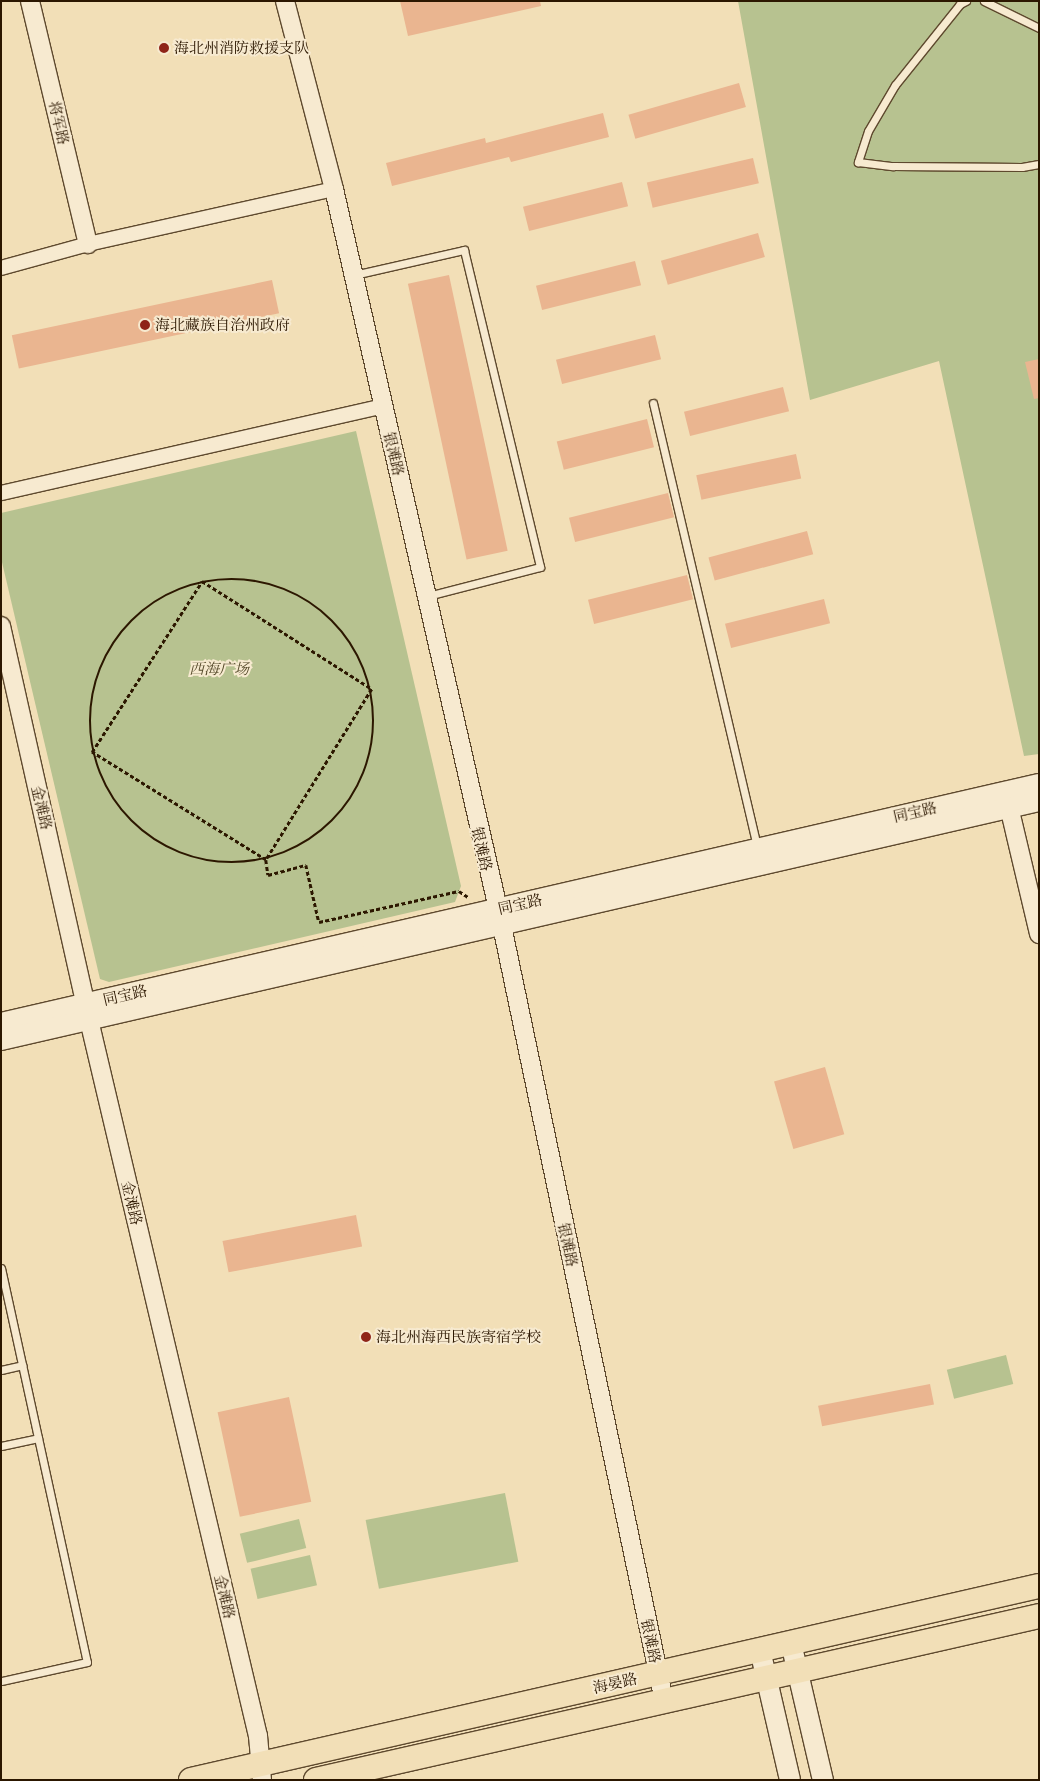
<!DOCTYPE html>
<html>
<head>
<meta charset="utf-8">
<style>
  body { margin:0 }
  #map { position:relative; width:1040px; height:1781px; overflow:hidden; background:#f2dfb7; font-family:"Gentium Book Plus","Noto Serif SC",serif }
  div>[style] { position:absolute }
  [style*='--x'] { left:calc(var(--x)*1px); top:calc(var(--y)*1px); width:calc(var(--w)*1px); rotate:calc(var(--a)*1deg) }
  .green>* { inset:0; background:#b7c290; transform-origin:0 0 }
  .building>* { inset:0; background:#eab590; transform-origin:0 0 }
  .path>* { height:2.5px; margin-top:-1.25px; transform-origin:0; background:repeating-linear-gradient(90deg,#2c1700 0 4px,transparent 0 6.5px) }
  .path>.ring { margin:-1.25px; padding:0; box-sizing:content-box; background:none; border:2.5px solid #2c1700; border-radius:50% }
  .roads { filter:drop-shadow(1px 0 #5e492e) drop-shadow(-1px 0 #5e492e) drop-shadow(0 1px #5e492e) drop-shadow(0 -1px #5e492e) }
  .service>* { height:7px; margin:-3.5px; padding:0 3.5px; transform-origin:3.5px; border-radius:3.5px; background:#f7ead0 }
  .minor>* { height:14px; margin:-7px; padding:0 7px; transform-origin:7px; border-radius:7px; background:#f7ead0 }
  .tertiary>* { height:18px; margin:-9px; padding:0 9px; transform-origin:9px; border-radius:9px; background:#f7ead0 }
  .secondary>* { height:20px; margin:-10px; padding:0 10px; transform-origin:10px; border-radius:10px; background:#f7ead0 }
  .trunk>* { height:24px; margin:-12px; padding:0 12px; transform-origin:12px; border-radius:12px; background:#f2dfb7 }
  .dots>* { width:14px; height:14px; translate:-50% -50%; box-sizing:border-box; border:2px solid #f7ead0; border-radius:50% }
  span { translate:-50% -50%; white-space:nowrap; text-align:center; line-height:1.15; -webkit-text-stroke:4px #f7ead0; paint-order:stroke }
  .poi-label { font-size:15px; color:#2c1700 }
  .left { translate:0 -50%; text-align:left }
  .street-label { font-size:15px; color:#2c1700 }
  .park-label { font-size:15px; color:#564a2b; font-style:italic }
  .frame { position:absolute; inset:0; border:2px solid #2c1700; pointer-events:none }
</style>
</head>
<body>
<div id="map">
  <div class="green">
    <i style="clip-path:polygon(738px 1px,1039px 1px,1039px 754px,1024px 756px,939px 361px,810px 400px)"></i>
    <i style="clip-path:polygon(356px 431px,461px 886px,455px 902px,109px 982px,100px 979px,1px 558px,1px 513px)"></i>
    <i style="left:1006px;top:1355px;width:30px;height:61px;rotate:76deg"></i>
    <i style="left:505px;top:1493px;width:70px;height:142px;rotate:79deg"></i>
    <i style="left:299px;top:1519px;width:30px;height:61px;rotate:76deg"></i>
    <i style="left:310px;top:1555px;width:31px;height:61px;rotate:77deg"></i>
  </div>
  <div class="building">
    <i style="clip-path:polygon(400px 1px,540px 1px,541px 6px,408px 36px)"></i>
    <i style="left:739px;top:83px;width:25px;height:115px;rotate:74deg"></i>
    <i style="clip-path:polygon(603px 113px,609px 137px,511px 162px,509px 157px,392px 186px,386px 163px,485px 138px,486px 143px)"></i>
    <i style="left:753px;top:158px;width:26px;height:109px;rotate:77deg"></i>
    <i style="left:622px;top:182px;width:25px;height:102px;rotate:76deg"></i>
    <i style="left:758px;top:233px;width:25px;height:101px;rotate:74deg"></i>
    <i style="left:635px;top:261px;width:25px;height:102px;rotate:76deg"></i>
    <i style="left:449px;top:275px;width:282px;height:42px;rotate:78deg"></i>
    <i style="left:272px;top:280px;width:34px;height:266px;rotate:78deg"></i>
    <i style="left:655px;top:335px;width:25px;height:102px;rotate:76deg"></i>
    <i style="clip-path:polygon(1039px 359px,1039px 398px,1034px 399px,1025px 362px)"></i>
    <i style="left:783px;top:387px;width:25px;height:102px;rotate:76deg"></i>
    <i style="left:647px;top:419px;width:29px;height:93px;rotate:76deg"></i>
    <i style="left:796px;top:454px;width:25px;height:102px;rotate:78deg"></i>
    <i style="left:668px;top:493px;width:25px;height:102px;rotate:76deg"></i>
    <i style="left:807px;top:531px;width:24px;height:102px;rotate:75deg"></i>
    <i style="left:687px;top:575px;width:25px;height:102px;rotate:76deg"></i>
    <i style="left:824px;top:599px;width:25px;height:102px;rotate:76deg"></i>
    <i style="left:825px;top:1067px;width:70px;height:53px;rotate:74deg"></i>
    <i style="left:356px;top:1215px;width:32px;height:136px;rotate:79deg"></i>
    <i style="left:930px;top:1384px;width:21px;height:114px;rotate:79deg"></i>
    <i style="left:289px;top:1397px;width:107px;height:73px;rotate:78deg"></i>
  </div>
  <div class="path">
    <i class="ring" style="left:90px;top:579px;width:281.5px;height:281.5px"></i>
    <i style="--x:202;--y:581;--w:201;--a:32.4"></i>
    <i style="--x:372;--y:689;--w:201;--a:121.8"></i>
    <i style="--x:266;--y:860;--w:205;--a:-148.2"></i>
    <i style="--x:92;--y:752;--w:203;--a:-57.2"></i>
    <i style="--x:266;--y:860;--w:15;--a:82"></i>
    <i style="--x:268;--y:875;--w:39;--a:-15"></i>
    <i style="--x:306;--y:865;--w:58;--a:77.2"></i>
    <i style="--x:319;--y:922;--w:143;--a:-12.5"></i>
    <i style="--x:459;--y:891;--w:11;--a:34"></i>
  </div>
  <div class="roads">
    <div class="service">
      <i style="--x:966;--y:1;--w:7;--a:153"></i>
      <i style="--x:960;--y:4;--w:104;--a:128.7"></i>
      <i style="--x:895;--y:85;--w:53;--a:120.4"></i>
      <i style="--x:868;--y:131;--w:33;--a:108"></i>
      <i style="--x:858;--y:162;--w:35;--a:7"></i>
      <i style="--x:893;--y:166;--w:129;--a:0.4"></i>
      <i style="--x:1022;--y:167;--w:17;--a:-10"></i>
      <i style="--x:984;--y:1;--w:61;--a:26.1"></i>
      <i style="--x:354;--y:275;--w:113;--a:-12.8"></i>
      <i style="--x:464;--y:250;--w:326;--a:76.5"></i>
      <i style="--x:540;--y:567;--w:116;--a:165.5"></i>
      <i style="--x:653;--y:403;--w:457;--a:76.8"></i>
      <i style="--x:1;--y:1268;--w:403;--a:77.7"></i>
      <i style="--x:87;--y:1662;--w:88;--a:167.5"></i>
      <i style="--x:1;--y:1370;--w:22;--a:-13"></i>
      <i style="--x:1;--y:1446;--w:38;--a:-12"></i>
    </div>
    <div class="minor">
      <i style="--x:1;--y:268;--w:90;--a:-15.4"></i>
      <i style="--x:88;--y:244;--w:252;--a:-12.6"></i>
      <i style="--x:1;--y:493;--w:392;--a:-12.8"></i>
    </div>
    <div class="tertiary">
      <i style="--x:30;--y:1;--w:250;--a:76.6"></i>
      <i style="--x:285;--y:1;--w:194;--a:75.4"></i>
      <i style="--x:334;--y:189;--w:756;--a:77.16"></i>
      <i style="--x:502;--y:926;--w:792;--a:78.19"></i>
      <i style="--x:1;--y:626;--w:404;--a:77.4"></i>
      <i style="--x:89;--y:1020;--w:736;--a:76.72"></i>
      <i style="--x:258;--y:1736;--w:44;--a:84.8"></i>
      <i style="--x:1006;--y:794;--w:144;--a:76.7"></i>
    </div>
    <div class="secondary">
      <i style="--x:1;--y:1023;--w:1065;--a:-12.97"></i>
      <i style="--x:1;--y:1040;--w:1065;--a:-12.97"></i>
      <i style="--x:791;--y:1643;--w:141;--a:76.9"></i>
      <i style="--x:760;--y:1650;--w:133;--a:77"></i>
    </div>
    <div class="trunk">
      <i style="--x:191;--y:1780;--w:870;--a:-12.89"></i>
      <i style="--x:316;--y:1780;--w:741;--a:-12.78"></i>
    </div>
  </div>
  <div class="dots">
    <i style="left:164px;top:48px;background:#8f2418"></i>
    <i style="left:145px;top:325px;background:#8f2418"></i>
    <i style="left:366px;top:1337px;background:#8f2418"></i>
  </div>
  <div class="poi-label">
    <span class="left" style="left:174px;top:48px">海北州消防救援支队</span>
    <span class="left" style="left:155px;top:325px">海北藏族自治州政府</span>
    <span class="left" style="left:376px;top:1337px">海北州海西民族寄宿学校</span>
  </div>
  <div class="street-label">
    <span style="left:59px;top:123px;rotate:77deg">将军路</span>
    <span style="left:394px;top:454px;rotate:77deg">银滩路</span>
    <span style="left:42px;top:808px;rotate:77deg">金滩路</span>
    <span style="left:915px;top:812px;rotate:-13deg">同宝路</span>
    <span style="left:482px;top:849px;rotate:77deg">银滩路</span>
    <span style="left:520px;top:904px;rotate:-13deg">同宝路</span>
    <span style="left:125px;top:995px;rotate:-13deg">同宝路</span>
    <span style="left:132px;top:1203px;rotate:77deg">金滩路</span>
    <span style="left:568px;top:1245px;rotate:78deg">银滩路</span>
    <span style="left:225px;top:1597px;rotate:77deg">金滩路</span>
    <span style="left:651px;top:1641px;rotate:78deg">银滩路</span>
    <span style="left:615px;top:1683px;rotate:-13deg">海晏路</span>
  </div>
  <div class="park-label">
    <span style="left:219px;top:669px">西海广场</span>
  </div>
  <div class="frame"></div>
</div>
</body>
</html>
